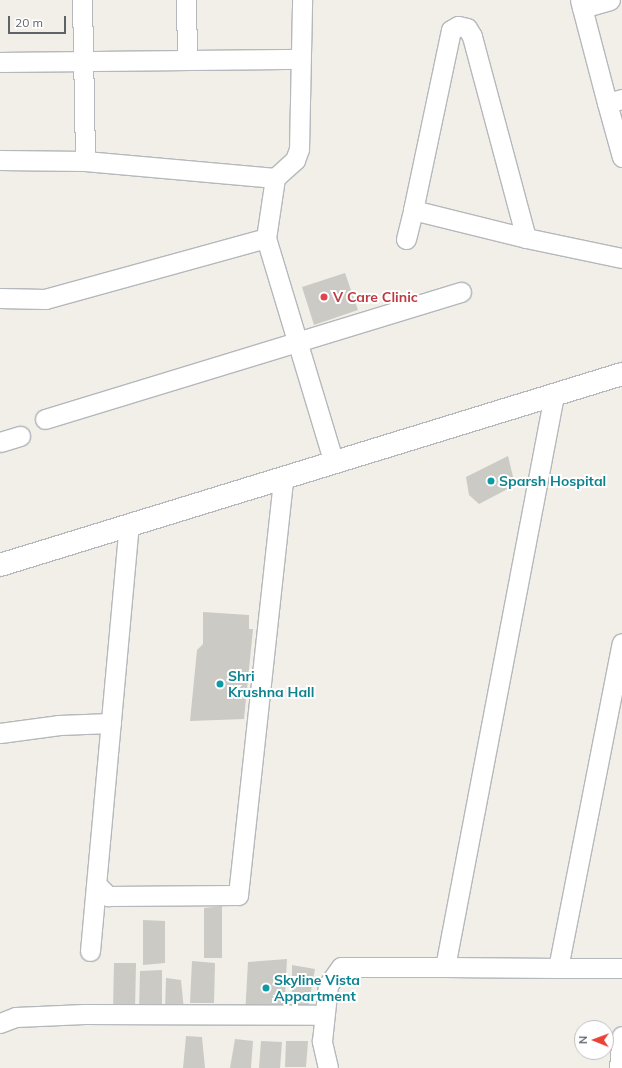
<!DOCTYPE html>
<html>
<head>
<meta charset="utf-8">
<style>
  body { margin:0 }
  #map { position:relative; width:622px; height:1068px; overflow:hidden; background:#f1efe8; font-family:Mulish,sans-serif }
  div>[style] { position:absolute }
  .building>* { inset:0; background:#cccac5 }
  .roads { filter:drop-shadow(1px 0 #b5b8bc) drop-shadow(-1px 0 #b5b8bc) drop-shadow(0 1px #b5b8bc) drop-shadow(0 -1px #b5b8bc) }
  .street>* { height:19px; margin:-9.5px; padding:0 9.5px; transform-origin:9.5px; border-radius:9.5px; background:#fff }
  .secondary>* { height:22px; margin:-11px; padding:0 11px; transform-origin:11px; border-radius:11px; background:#fff }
  .dots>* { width:11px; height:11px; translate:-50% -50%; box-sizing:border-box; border:2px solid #fff; border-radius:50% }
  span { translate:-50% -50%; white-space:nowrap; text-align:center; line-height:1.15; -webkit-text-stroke:4px #fff; paint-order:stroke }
  .health-label { font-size:14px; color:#be3a42; font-weight:700 }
  .left { translate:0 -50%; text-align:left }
  .culture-label { font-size:14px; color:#0d838f; font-weight:700 }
  .north { position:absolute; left:574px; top:1020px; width:40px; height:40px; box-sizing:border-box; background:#fff; border:1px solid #bfc1c3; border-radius:50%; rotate:271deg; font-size:11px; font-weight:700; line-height:16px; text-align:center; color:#5f6368 }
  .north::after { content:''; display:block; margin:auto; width:14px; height:18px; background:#ea4335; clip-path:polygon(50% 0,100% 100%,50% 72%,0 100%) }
  .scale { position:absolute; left:8px; top:16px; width:58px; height:18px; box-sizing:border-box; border:2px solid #5f6368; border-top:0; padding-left:5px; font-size:12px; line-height:14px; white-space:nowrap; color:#5f6368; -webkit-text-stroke:3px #fff; paint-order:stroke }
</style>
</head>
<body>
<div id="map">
  <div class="building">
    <div style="clip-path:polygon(345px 273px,358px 310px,314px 325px,302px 287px)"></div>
    <div style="clip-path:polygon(508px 456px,515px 485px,479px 504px,469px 495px,466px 477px)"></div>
    <div style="clip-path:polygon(203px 612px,249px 615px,249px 629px,253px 629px,244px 719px,190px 721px,197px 650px,203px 644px)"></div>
    <div style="clip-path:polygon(222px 906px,222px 958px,204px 958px,204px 908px)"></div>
    <div style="clip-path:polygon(143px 920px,165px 921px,165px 963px,143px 965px)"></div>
    <div style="clip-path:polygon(287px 959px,284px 1015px,245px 1015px,248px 962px)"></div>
    <div style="clip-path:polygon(192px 961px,215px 963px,214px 1003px,190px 1003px)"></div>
    <div style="clip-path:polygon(114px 963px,136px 963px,135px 1011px,113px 1011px)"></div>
    <div style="clip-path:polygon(292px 965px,315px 969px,308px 1008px,292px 1010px)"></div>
    <div style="clip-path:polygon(162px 970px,162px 1009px,139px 1010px,140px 971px)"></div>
    <div style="clip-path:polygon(166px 978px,181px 980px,184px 1010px,165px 1011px)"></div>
    <div style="clip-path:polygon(186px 1036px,202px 1037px,205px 1068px,183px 1068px)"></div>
    <div style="clip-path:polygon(235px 1039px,253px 1041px,251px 1068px,230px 1068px)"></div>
    <div style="clip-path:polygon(261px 1041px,282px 1042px,280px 1068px,259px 1068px)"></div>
    <div style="clip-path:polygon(286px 1041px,308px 1041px,306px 1067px,285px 1067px)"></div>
  </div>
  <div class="roads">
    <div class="street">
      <div style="left:82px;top:0;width:161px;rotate:88.9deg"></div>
      <div style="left:186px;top:0;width:59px;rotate:89deg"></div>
      <div style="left:580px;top:0;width:106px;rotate:75.3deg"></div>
      <div style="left:607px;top:103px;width:16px;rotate:-15deg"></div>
      <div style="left:582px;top:8px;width:29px;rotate:-16deg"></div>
      <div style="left:0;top:62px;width:299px;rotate:-0.6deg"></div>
      <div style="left:607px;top:103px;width:56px;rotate:74.5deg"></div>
      <div style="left:0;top:160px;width:85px;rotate:0.7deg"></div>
      <div style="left:85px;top:161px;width:191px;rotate:5.1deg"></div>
      <div style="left:275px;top:178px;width:61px;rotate:98.5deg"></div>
      <div style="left:266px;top:238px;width:235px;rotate:73.2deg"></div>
      <div style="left:275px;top:178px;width:27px;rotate:-42deg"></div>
      <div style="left:295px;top:160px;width:12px;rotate:-70deg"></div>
      <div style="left:299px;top:149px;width:149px;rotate:-88.8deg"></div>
      <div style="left:526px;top:238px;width:209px;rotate:-105deg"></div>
      <div style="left:472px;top:36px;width:9px;rotate:-122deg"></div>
      <div style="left:467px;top:28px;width:9px;rotate:-167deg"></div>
      <div style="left:458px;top:26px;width:8px;rotate:150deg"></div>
      <div style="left:451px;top:30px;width:184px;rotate:101.9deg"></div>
      <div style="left:413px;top:210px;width:116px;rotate:13.9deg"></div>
      <div style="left:526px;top:238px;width:98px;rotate:11.8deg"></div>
      <div style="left:406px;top:239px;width:30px;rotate:-76deg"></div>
      <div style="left:0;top:298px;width:45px;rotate:1.3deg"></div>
      <div style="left:45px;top:299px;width:229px;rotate:-15.4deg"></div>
      <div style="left:554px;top:395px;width:582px;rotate:100.79deg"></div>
      <div style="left:445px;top:967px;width:113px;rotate:0.5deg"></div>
      <div style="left:558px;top:968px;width:331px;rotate:-78.9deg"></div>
      <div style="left:45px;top:419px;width:435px;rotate:-17deg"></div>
      <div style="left:0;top:442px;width:21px;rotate:-17deg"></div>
      <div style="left:0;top:733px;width:60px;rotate:-7.7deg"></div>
      <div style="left:59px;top:725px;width:52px;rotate:-2.2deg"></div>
      <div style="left:97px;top:885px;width:16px;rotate:45deg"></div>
      <div style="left:108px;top:896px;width:130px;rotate:-0.4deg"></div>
      <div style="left:238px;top:895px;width:418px;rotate:-83.8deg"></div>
      <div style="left:90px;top:951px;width:427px;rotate:-84.8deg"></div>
      <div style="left:558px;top:968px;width:64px"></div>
      <div style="left:0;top:1023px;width:17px;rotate:-21deg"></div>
      <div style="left:16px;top:1017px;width:68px;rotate:-2.5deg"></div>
      <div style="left:84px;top:1014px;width:240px;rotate:0.2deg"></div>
      <div style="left:328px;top:1068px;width:28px;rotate:-103deg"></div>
      <div style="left:322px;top:1041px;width:56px;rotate:-83.9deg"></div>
      <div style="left:328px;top:985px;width:22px;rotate:-54deg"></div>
      <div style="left:341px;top:967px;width:104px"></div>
      <div style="left:619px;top:1068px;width:32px;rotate:-85deg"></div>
    </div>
    <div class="secondary">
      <div style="left:0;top:565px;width:651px;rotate:-17.07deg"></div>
    </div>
  </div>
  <div class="dots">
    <div style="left:324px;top:297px;background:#e0444e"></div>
    <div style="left:491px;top:481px;background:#0f9aa8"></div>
    <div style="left:220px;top:684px;background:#0f9aa8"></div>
    <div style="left:266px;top:988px;background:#0f9aa8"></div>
  </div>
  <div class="health-label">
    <span class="left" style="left:333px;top:297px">V Care Clinic</span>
  </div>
  <div class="culture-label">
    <span class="left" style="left:499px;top:481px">Sparsh Hospital</span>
    <span class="left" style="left:228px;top:684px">Shri<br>Krushna Hall</span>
    <span class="left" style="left:274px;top:988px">Skyline Vista<br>Appartment</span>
  </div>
  <div class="north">N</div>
  <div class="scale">20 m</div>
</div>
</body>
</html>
